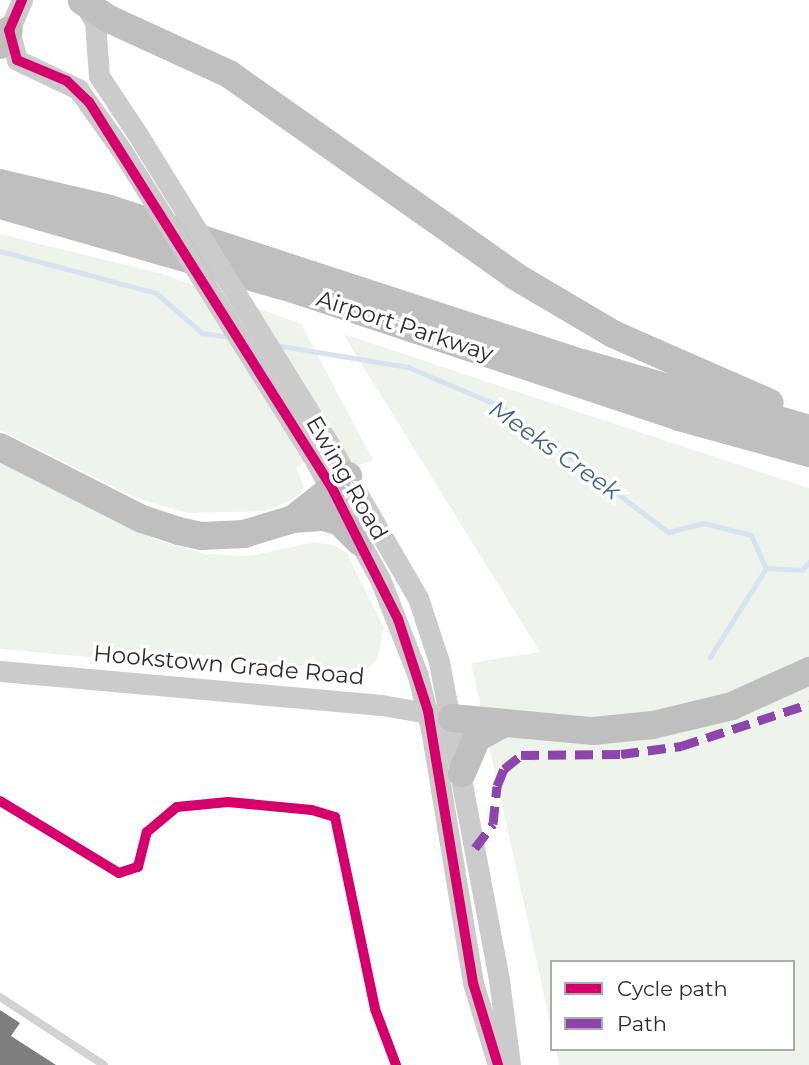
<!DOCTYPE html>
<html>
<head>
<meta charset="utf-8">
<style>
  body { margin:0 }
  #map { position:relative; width:809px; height:1065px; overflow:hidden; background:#fff; font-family:Montserrat,sans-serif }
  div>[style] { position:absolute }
  .green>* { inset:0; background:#eef3ec }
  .stream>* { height:5px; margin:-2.5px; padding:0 2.5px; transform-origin:2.5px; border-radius:2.5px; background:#d8e3f0 }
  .building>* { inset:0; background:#7e7e7e }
  .lane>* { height:8px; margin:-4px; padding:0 4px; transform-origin:4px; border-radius:4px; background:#d2d2d2 }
  .secondary>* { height:21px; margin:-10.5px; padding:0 10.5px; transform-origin:10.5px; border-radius:10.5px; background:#cbcbcb }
  .highway>* { height:28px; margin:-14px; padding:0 14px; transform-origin:14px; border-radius:14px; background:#bfbfbf }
  .secondary-bridge>* { height:21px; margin:-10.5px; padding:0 10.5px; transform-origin:10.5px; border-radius:10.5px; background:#cbcbcb }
  .quiet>* { height:9px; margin-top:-4.5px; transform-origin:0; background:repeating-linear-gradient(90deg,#8e44ad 0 18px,transparent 0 27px) }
  .cycleway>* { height:10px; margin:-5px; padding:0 5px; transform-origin:5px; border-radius:5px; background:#d6006c }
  span { translate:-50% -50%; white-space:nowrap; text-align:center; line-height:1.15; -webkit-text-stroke:7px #fff; paint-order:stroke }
  .street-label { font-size:23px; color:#2d2d2d }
  .water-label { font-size:24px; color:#40628b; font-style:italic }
  .legend { position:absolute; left:550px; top:960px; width:245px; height:91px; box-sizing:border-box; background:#fff; border:2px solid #ababab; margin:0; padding:9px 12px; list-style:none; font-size:21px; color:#2d2d2d }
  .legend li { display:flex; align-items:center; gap:14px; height:35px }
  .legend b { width:35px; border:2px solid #ababab }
</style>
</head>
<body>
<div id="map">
  <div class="green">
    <div style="clip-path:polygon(0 234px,163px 274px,301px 324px,373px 460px,356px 466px,335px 441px,296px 468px,304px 487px,298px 497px,265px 511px,187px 513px,136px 498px,0 430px)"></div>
    <div style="clip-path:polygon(343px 334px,809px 488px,809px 1065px,559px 1065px,556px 1049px,793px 1049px,793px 962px,552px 962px,552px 1032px,471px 663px,540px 652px)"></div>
    <div style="clip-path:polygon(0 463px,154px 539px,205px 554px,251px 556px,313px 542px,334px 545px,347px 553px,384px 628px,377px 659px,365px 672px,344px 680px,0 649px)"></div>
  </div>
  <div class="stream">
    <div style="left:0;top:251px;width:162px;rotate:15.1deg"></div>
    <div style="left:156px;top:293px;width:61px;rotate:41deg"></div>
    <div style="left:202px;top:333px;width:29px;rotate:8deg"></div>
    <div style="left:275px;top:345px;width:135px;rotate:9.4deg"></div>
    <div style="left:408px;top:367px;width:104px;rotate:23.1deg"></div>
    <div style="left:504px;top:408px;width:206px;rotate:37.1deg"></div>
    <div style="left:668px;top:532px;width:36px;rotate:-14deg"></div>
    <div style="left:703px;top:523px;width:49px;rotate:14deg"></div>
    <div style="left:751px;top:535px;width:36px;rotate:66deg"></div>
    <div style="left:766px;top:568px;width:36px;rotate:3deg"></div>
    <div style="left:802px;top:570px;width:11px;rotate:-49deg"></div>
    <div style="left:710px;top:657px;width:105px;rotate:-57.8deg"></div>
  </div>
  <div class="building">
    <div style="clip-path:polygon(0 1010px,20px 1023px,11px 1036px,56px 1065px,0 1065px)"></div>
  </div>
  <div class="lane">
    <div style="left:0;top:997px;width:124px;rotate:33.2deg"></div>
  </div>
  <div class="secondary">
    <div style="left:22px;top:0;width:33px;rotate:113deg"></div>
    <div style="left:9px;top:30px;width:31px;rotate:75deg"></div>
    <div style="left:17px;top:60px;width:68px;rotate:25.4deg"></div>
    <div style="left:78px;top:89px;width:72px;rotate:54.6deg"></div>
    <div style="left:84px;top:3px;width:22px;rotate:60deg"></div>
    <div style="left:95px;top:22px;width:54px;rotate:85.8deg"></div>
    <div style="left:99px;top:76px;width:71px;rotate:56.5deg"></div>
    <div style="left:331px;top:448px;width:173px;rotate:59.9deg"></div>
    <div style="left:418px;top:598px;width:67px;rotate:71.8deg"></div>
    <div style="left:439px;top:662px;width:324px;rotate:79.3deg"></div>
    <div style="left:499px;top:980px;width:86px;rotate:82.6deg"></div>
    <div style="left:312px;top:455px;width:141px;rotate:61.3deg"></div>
    <div style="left:380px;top:579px;width:104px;rotate:68.6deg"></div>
    <div style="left:418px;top:676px;width:55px;rotate:76.2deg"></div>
    <div style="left:431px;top:729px;width:257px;rotate:80.6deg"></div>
    <div style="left:473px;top:983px;width:86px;rotate:73deg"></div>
    <div style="left:0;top:671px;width:383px;rotate:5.1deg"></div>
    <div style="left:381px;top:705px;width:60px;rotate:9.6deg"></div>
  </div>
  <div class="highway">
    <div style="left:82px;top:1px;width:32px;rotate:34deg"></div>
    <div style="left:109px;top:19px;width:132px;rotate:24.6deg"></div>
    <div style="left:229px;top:74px;width:350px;rotate:35.2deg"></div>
    <div style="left:515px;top:276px;width:114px;rotate:30.6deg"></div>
    <div style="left:613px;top:334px;width:171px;rotate:23.7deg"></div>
    <div style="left:0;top:45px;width:17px;rotate:-59deg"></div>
    <div style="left:0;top:183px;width:113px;rotate:13.3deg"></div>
    <div style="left:110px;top:209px;width:496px;rotate:18.1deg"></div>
    <div style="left:582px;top:363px;width:236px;rotate:16.2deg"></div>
    <div style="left:0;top:205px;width:308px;rotate:16deg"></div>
    <div style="left:296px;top:290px;width:404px;rotate:18.3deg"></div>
    <div style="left:679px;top:417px;width:135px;rotate:15.5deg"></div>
    <div style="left:0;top:447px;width:159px;rotate:26.9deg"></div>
    <div style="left:142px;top:519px;width:38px;rotate:18deg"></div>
    <div style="left:178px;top:531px;width:25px;rotate:12deg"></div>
    <div style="left:202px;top:536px;width:42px;rotate:-2.7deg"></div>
    <div style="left:244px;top:534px;width:51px;rotate:-17deg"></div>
    <div style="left:293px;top:519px;width:31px;rotate:-4deg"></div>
    <div style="left:324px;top:517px;width:17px;rotate:17deg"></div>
    <div style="left:340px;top:522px;width:28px;rotate:45deg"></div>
    <div style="left:293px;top:519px;width:70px;rotate:-38deg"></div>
    <div style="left:452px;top:718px;width:142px;rotate:5.3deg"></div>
    <div style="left:593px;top:731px;width:60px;rotate:-5.7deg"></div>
    <div style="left:653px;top:725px;width:81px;rotate:-13.5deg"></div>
    <div style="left:732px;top:706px;width:85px;rotate:-24.4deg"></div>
    <div style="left:462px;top:773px;width:38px;rotate:-67deg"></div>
    <div style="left:477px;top:738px;width:29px;rotate:-29deg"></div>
  </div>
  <div class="secondary-bridge">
    <div style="left:138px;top:135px;width:368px;rotate:58.3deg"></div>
    <div style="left:120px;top:148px;width:362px;rotate:58deg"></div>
  </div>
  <div class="quiet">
    <div style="left:475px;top:848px;width:30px;rotate:-53deg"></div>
    <div style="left:493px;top:824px;width:38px;rotate:-84deg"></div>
    <div style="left:497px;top:786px;width:18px;rotate:-68deg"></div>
    <div style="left:504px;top:769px;width:22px;rotate:-39deg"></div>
    <div style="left:521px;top:755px;width:100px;rotate:-0.6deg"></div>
    <div style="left:621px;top:754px;width:61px;rotate:-7.6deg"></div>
    <div style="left:681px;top:746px;width:135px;rotate:-18.2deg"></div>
  </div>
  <div class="cycleway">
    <div style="left:22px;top:0;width:33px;rotate:113deg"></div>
    <div style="left:9px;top:30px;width:31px;rotate:75deg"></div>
    <div style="left:17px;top:60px;width:54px;rotate:22.8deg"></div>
    <div style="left:67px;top:81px;width:30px;rotate:44deg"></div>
    <div style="left:89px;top:102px;width:456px;rotate:57.8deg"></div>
    <div style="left:332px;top:488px;width:147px;rotate:63.3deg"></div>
    <div style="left:398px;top:619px;width:97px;rotate:71.9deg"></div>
    <div style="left:428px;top:711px;width:276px;rotate:80.6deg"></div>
    <div style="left:473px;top:983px;width:86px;rotate:73deg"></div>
    <div style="left:0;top:801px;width:139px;rotate:31.2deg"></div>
    <div style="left:119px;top:873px;width:20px;rotate:-18deg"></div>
    <div style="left:138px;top:867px;width:36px;rotate:-76deg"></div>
    <div style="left:147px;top:832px;width:39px;rotate:-40deg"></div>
    <div style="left:177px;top:807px;width:51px;rotate:-5.6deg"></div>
    <div style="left:228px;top:802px;width:84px;rotate:5.4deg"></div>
    <div style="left:312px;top:810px;width:24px;rotate:17deg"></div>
    <div style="left:335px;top:817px;width:196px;rotate:78.2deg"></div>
    <div style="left:375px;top:1009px;width:60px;rotate:69.4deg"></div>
  </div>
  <div class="street-label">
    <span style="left:405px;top:326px;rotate:18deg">Airport Parkway</span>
    <span style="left:347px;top:478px;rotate:60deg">Ewing Road</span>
    <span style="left:229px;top:665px;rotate:5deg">Hookstown Grade Road</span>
  </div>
  <div class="water-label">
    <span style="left:555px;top:450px;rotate:35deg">Meeks Creek</span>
  </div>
  <ul class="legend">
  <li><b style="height:9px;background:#d6006c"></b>Cycle path</li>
  <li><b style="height:9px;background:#8e44ad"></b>Path</li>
  </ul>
</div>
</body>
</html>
